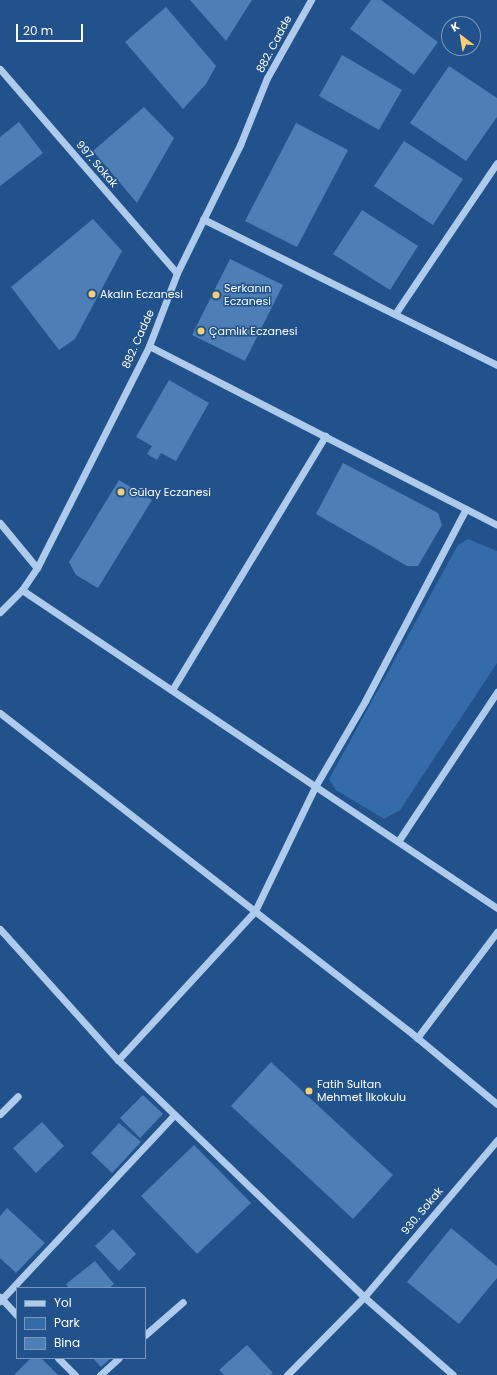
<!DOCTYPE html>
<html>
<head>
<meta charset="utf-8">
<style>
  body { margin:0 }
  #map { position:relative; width:497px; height:1375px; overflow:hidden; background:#21528c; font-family:Poppins,sans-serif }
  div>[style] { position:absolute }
  .green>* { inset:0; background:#346caa }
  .building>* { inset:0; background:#4d7eb6 }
  .minor>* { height:7px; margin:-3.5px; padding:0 3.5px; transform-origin:3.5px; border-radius:3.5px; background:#aecbec }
  .dots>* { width:11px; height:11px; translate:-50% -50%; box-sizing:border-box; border:2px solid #21528c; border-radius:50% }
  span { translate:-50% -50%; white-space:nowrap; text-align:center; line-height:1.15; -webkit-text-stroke:3px #21528c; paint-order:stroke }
  .street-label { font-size:11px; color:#fff }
  .poi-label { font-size:11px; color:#fff }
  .left { translate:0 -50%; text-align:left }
  .legend { position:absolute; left:16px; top:1287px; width:130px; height:72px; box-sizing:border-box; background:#21528c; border:1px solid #7a97ba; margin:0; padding:5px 7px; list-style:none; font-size:12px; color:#fff }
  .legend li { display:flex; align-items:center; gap:8px; height:20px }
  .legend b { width:20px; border:1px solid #7a97ba }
  .north { position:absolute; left:441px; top:16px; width:40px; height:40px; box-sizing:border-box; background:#21528c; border:1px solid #7a97ba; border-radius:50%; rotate:329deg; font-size:11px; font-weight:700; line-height:16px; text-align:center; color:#fff }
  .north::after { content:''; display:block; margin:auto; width:14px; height:18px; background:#f9ce6f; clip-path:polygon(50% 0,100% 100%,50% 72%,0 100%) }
  .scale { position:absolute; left:16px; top:24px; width:67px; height:18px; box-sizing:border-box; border:2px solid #fff; border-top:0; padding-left:5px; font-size:12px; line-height:14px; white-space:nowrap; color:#fff; -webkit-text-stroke:3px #21528c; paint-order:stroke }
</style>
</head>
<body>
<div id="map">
  <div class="green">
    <div style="clip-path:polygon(468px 539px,497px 551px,497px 663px,400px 810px,384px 819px,336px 790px,329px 779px,458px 545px)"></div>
  </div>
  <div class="building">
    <div style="clip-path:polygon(190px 0,252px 0,226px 41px)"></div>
    <div style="clip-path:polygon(371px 0,381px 0,438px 42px,414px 75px,350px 29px)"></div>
    <div style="clip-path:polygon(166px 7px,216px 66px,206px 84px,183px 109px,125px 42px)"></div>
    <div style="clip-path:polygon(342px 55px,402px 90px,379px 130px,319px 96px)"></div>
    <div style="clip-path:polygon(449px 66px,497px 98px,497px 117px,466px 161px,410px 123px)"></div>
    <div style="clip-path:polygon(144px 107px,174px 138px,137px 203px,93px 151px)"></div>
    <div style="clip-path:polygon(19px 122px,43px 153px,0 186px,0 137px)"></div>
    <div style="clip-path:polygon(296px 123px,348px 150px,297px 247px,245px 221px)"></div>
    <div style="clip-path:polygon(404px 141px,463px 179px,433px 225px,374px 186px)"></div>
    <div style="clip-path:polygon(362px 210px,418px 246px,390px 290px,333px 254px)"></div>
    <div style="clip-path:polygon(93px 219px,122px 251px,75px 339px,59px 350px,11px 287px)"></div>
    <div style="clip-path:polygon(230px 259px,283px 285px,245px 361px,192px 335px)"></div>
    <div style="clip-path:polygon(169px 380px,209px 403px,176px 461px,161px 453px,157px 460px,147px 454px,152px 446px,136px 437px)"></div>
    <div style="clip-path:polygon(343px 463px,438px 513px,442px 525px,418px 566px,407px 566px,316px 514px)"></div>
    <div style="clip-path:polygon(119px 480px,152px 500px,98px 588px,76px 575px,69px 562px)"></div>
    <div style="clip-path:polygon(271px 1062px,393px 1175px,353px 1219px,231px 1106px)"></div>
    <div style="clip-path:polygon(143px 1095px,163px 1114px,140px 1138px,120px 1118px)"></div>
    <div style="clip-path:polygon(42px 1122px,64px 1146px,36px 1173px,13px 1148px)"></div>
    <div style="clip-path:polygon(119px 1123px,141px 1142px,112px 1173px,91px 1153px)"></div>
    <div style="clip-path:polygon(194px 1145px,251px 1203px,197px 1254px,141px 1196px)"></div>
    <div style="clip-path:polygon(7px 1208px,45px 1243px,16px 1273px,0 1258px,0 1216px)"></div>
    <div style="clip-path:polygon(451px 1228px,497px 1266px,497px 1278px,459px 1324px,407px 1282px)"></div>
    <div style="clip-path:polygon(113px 1229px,136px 1254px,119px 1271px,95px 1246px)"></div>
    <div style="clip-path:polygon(95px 1261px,114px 1284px,109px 1288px,69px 1288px,66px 1284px)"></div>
    <div style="clip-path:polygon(247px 1345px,273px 1373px,270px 1375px,224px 1375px,219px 1370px)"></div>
    <div style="clip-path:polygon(31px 1358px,41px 1358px,58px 1375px,14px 1375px)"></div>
    <div style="clip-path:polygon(93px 1358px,111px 1358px,101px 1367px)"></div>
  </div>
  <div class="minor">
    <div style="left:0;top:69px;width:270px;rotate:49.1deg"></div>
    <div style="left:203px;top:219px;width:328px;rotate:26.4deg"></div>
    <div style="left:395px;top:314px;width:182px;rotate:-56deg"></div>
    <div style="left:149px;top:346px;width:391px;rotate:27.2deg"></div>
    <div style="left:0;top:523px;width:58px;rotate:50.6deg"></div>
    <div style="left:22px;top:590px;width:572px;rotate:33.8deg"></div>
    <div style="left:0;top:612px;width:31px;rotate:-45deg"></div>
    <div style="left:22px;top:590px;width:27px;rotate:-56deg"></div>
    <div style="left:37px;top:568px;width:249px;rotate:-63.2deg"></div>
    <div style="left:149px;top:346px;width:78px;rotate:-69deg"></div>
    <div style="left:177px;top:273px;width:143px;rotate:-63.8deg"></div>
    <div style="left:240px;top:145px;width:72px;rotate:-68.1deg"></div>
    <div style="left:267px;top:78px;width:90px;rotate:-60.6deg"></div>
    <div style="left:172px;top:690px;width:297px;rotate:-58.9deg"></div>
    <div style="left:0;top:713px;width:518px;rotate:37.87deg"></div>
    <div style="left:409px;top:1031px;width:114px;rotate:39.7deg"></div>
    <div style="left:399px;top:840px;width:178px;rotate:-56.5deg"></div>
    <div style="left:0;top:929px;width:176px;rotate:48deg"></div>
    <div style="left:118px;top:1060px;width:342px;rotate:43.9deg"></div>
    <div style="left:364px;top:1297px;width:118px;rotate:41.2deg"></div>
    <div style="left:417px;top:1038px;width:133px;rotate:-53deg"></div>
    <div style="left:118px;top:1060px;width:202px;rotate:-47.4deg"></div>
    <div style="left:255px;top:911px;width:140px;rotate:-64.2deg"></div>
    <div style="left:316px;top:785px;width:97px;rotate:-59.7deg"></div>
    <div style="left:365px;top:701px;width:217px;rotate:-62.3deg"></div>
    <div style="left:0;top:1114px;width:25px;rotate:-45deg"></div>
    <div style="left:0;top:1297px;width:25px;rotate:47deg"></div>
    <div style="left:0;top:1301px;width:255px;rotate:-46.9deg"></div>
    <div style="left:145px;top:1335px;width:50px;rotate:-41deg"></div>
    <div style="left:58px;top:1358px;width:24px;rotate:45deg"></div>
    <div style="left:100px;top:1375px;width:25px;rotate:-42deg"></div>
    <div style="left:287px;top:1375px;width:110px;rotate:-45.4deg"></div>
    <div style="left:364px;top:1297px;width:206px;rotate:-49.7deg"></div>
  </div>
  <div class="dots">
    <div style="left:92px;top:294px;background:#f9ce6f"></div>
    <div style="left:216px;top:295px;background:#f9ce6f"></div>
    <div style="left:201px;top:331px;background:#f9ce6f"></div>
    <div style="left:121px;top:492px;background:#f9ce6f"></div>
    <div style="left:309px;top:1091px;background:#f9ce6f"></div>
  </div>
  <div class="street-label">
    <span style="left:274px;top:44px;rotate:-62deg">882. Cadde</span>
    <span style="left:97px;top:164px;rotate:49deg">997. Sokak</span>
    <span style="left:138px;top:339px;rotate:-66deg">882. Cadde</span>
    <span style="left:422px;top:1211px;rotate:-50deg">930. Sokak</span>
  </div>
  <div class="poi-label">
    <span class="left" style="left:224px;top:295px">Serkanın<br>Eczanesi</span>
    <span class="left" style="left:100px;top:294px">Akalın Eczanesi</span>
    <span class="left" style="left:209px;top:331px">Çamlık Eczanesi</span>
    <span class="left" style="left:129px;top:492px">Gülay Eczanesi</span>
    <span class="left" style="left:317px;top:1091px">Fatih Sultan<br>Mehmet İlkokulu</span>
  </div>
  <ul class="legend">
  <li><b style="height:5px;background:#aecbec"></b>Yol</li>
  <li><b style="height:11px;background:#346caa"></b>Park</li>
  <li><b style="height:11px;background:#4d7eb6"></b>Bina</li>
  </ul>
  <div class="north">K</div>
  <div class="scale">20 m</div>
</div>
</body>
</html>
